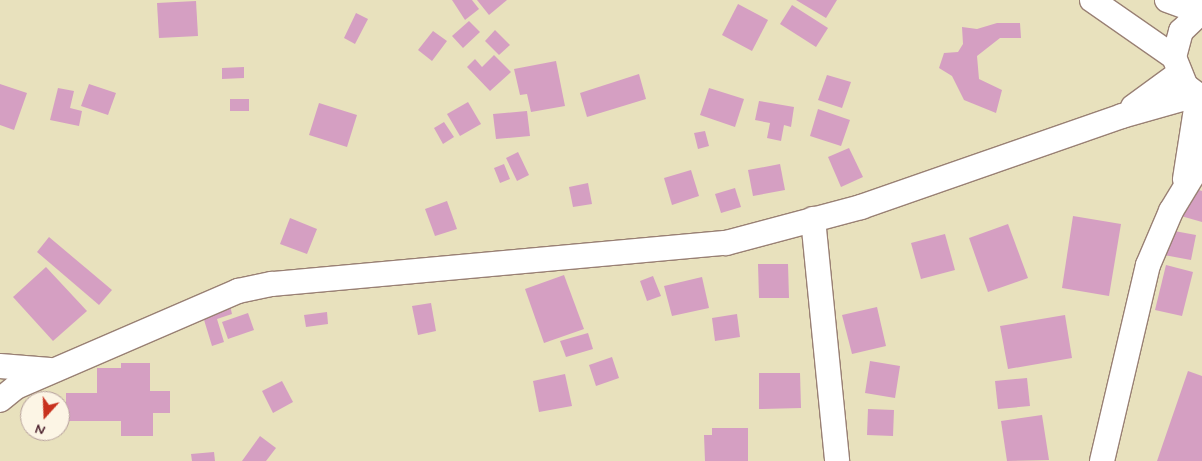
<!DOCTYPE html>
<html>
<head>
<meta charset="utf-8">
<style>
  body { margin:0 }
  #map { position:relative; width:1202px; height:461px; overflow:hidden; background:#e8e1bd; font-family:Mynerve,sans-serif }
  div>[style] { position:absolute }
  .building>* { inset:0; background:#d59fc2 }
  .roads { filter:drop-shadow(1px 0 #998074) drop-shadow(-1px 0 #998074) drop-shadow(0 1px #998074) drop-shadow(0 -1px #998074) }
  .minor>* { height:24px; margin:-12px; padding:0 12px; transform-origin:12px; border-radius:12px; background:#fff }
  span { translate:-50% -50%; white-space:nowrap; text-align:center; line-height:1.15; -webkit-text-stroke:4px #fcf5e5; paint-order:stroke }
  .north { position:absolute; left:20px; top:391px; width:50px; height:50px; box-sizing:border-box; background:#fcf5e5; border:1px solid #b59f9b; border-radius:50%; rotate:200deg; font-size:14px; font-weight:700; line-height:20px; text-align:center; color:#4a1f2b }
  .north::after { content:''; display:block; margin:auto; width:18px; height:22px; background:#c8321e; clip-path:polygon(50% 0,100% 100%,50% 72%,0 100%) }
</style>
</head>
<body>
<div id="map">
  <div class="building">
    <div style="clip-path:polygon(452px 0,472px 0,479px 9px,465px 20px)"></div>
    <div style="clip-path:polygon(477px 0,507px 0,489px 15px)"></div>
    <div style="clip-path:polygon(796px 0,837px 0,826px 18px)"></div>
    <div style="clip-path:polygon(196px 1px,198px 36px,159px 38px,157px 3px)"></div>
    <div style="clip-path:polygon(738px 4px,768px 20px,752px 51px,722px 35px)"></div>
    <div style="clip-path:polygon(792px 5px,828px 28px,816px 47px,780px 24px)"></div>
    <div style="clip-path:polygon(356px 13px,368px 19px,355px 44px,344px 38px)"></div>
    <div style="clip-path:polygon(469px 21px,480px 32px,463px 48px,452px 36px)"></div>
    <div style="clip-path:polygon(997px 23px,1020px 23px,1021px 38px,1000px 38px,977px 56px,979px 79px,1002px 90px,996px 113px,964px 100px,952px 76px,939px 68px,944px 53px,958px 52px,963px 44px,962px 27px,977px 29px)"></div>
    <div style="clip-path:polygon(495px 30px,510px 45px,499px 55px,485px 41px)"></div>
    <div style="clip-path:polygon(433px 31px,447px 41px,432px 61px,418px 50px)"></div>
    <div style="clip-path:polygon(494px 55px,511px 72px,490px 91px,467px 67px,475px 59px,482px 67px)"></div>
    <div style="clip-path:polygon(556px 61px,565px 106px,531px 112px,527px 94px,520px 95px,514px 69px)"></div>
    <div style="clip-path:polygon(244px 67px,244px 78px,222px 79px,222px 68px)"></div>
    <div style="clip-path:polygon(639px 74px,646px 99px,587px 117px,580px 93px)"></div>
    <div style="clip-path:polygon(827px 75px,851px 82px,842px 108px,818px 100px)"></div>
    <div style="clip-path:polygon(0 84px,27px 93px,14px 130px,0 125px)"></div>
    <div style="clip-path:polygon(89px 84px,116px 93px,108px 115px,81px 106px)"></div>
    <div style="clip-path:polygon(58px 88px,74px 91px,70px 108px,82px 111px,79px 126px,50px 120px)"></div>
    <div style="clip-path:polygon(709px 88px,744px 99px,735px 127px,700px 115px)"></div>
    <div style="clip-path:polygon(230px 99px,249px 99px,249px 111px,230px 111px)"></div>
    <div style="clip-path:polygon(759px 101px,794px 107px,791px 127px,784px 125px,781px 141px,767px 138px,770px 123px,755px 120px)"></div>
    <div style="clip-path:polygon(468px 102px,481px 124px,460px 136px,447px 114px)"></div>
    <div style="clip-path:polygon(319px 103px,357px 115px,347px 147px,309px 135px)"></div>
    <div style="clip-path:polygon(818px 109px,850px 120px,841px 146px,810px 136px)"></div>
    <div style="clip-path:polygon(527px 111px,530px 136px,496px 139px,493px 114px)"></div>
    <div style="clip-path:polygon(444px 122px,454px 137px,443px 144px,434px 128px)"></div>
    <div style="clip-path:polygon(705px 131px,709px 146px,698px 149px,694px 133px)"></div>
    <div style="clip-path:polygon(849px 148px,863px 177px,841px 187px,828px 157px)"></div>
    <div style="clip-path:polygon(518px 152px,529px 175px,517px 181px,506px 158px)"></div>
    <div style="clip-path:polygon(504px 164px,510px 179px,500px 183px,494px 168px)"></div>
    <div style="clip-path:polygon(780px 164px,785px 190px,753px 196px,748px 170px)"></div>
    <div style="clip-path:polygon(691px 170px,699px 196px,672px 205px,664px 178px)"></div>
    <div style="clip-path:polygon(588px 183px,592px 204px,573px 207px,569px 187px)"></div>
    <div style="clip-path:polygon(1190px 187px,1202px 191px,1202px 222px,1181px 216px)"></div>
    <div style="clip-path:polygon(735px 188px,741px 207px,721px 213px,715px 194px)"></div>
    <div style="clip-path:polygon(447px 201px,457px 229px,435px 236px,425px 209px)"></div>
    <div style="clip-path:polygon(1073px 216px,1121px 224px,1109px 296px,1062px 288px)"></div>
    <div style="clip-path:polygon(290px 218px,317px 229px,307px 254px,280px 244px)"></div>
    <div style="clip-path:polygon(1008px 224px,1028px 278px,988px 292px,969px 238px)"></div>
    <div style="clip-path:polygon(1169px 230px,1196px 235px,1191px 260px,1164px 255px)"></div>
    <div style="clip-path:polygon(945px 234px,955px 270px,921px 279px,911px 243px)"></div>
    <div style="clip-path:polygon(49px 237px,112px 290px,99px 305px,37px 252px)"></div>
    <div style="clip-path:polygon(758px 264px,788px 264px,789px 298px,759px 298px)"></div>
    <div style="clip-path:polygon(1166px 265px,1193px 272px,1182px 316px,1155px 310px)"></div>
    <div style="clip-path:polygon(46px 267px,87px 311px,53px 341px,13px 297px)"></div>
    <div style="clip-path:polygon(564px 275px,584px 329px,544px 343px,525px 289px)"></div>
    <div style="clip-path:polygon(653px 276px,661px 296px,647px 301px,640px 281px)"></div>
    <div style="clip-path:polygon(702px 277px,709px 308px,672px 316px,664px 286px)"></div>
    <div style="clip-path:polygon(229px 301px,232px 314px,217px 319px,224px 342px,212px 346px,201px 310px)"></div>
    <div style="clip-path:polygon(431px 303px,436px 331px,418px 335px,412px 306px)"></div>
    <div style="clip-path:polygon(877px 307px,886px 346px,852px 354px,842px 315px)"></div>
    <div style="clip-path:polygon(327px 312px,328px 324px,306px 327px,304px 315px)"></div>
    <div style="clip-path:polygon(248px 313px,254px 330px,228px 339px,222px 322px)"></div>
    <div style="clip-path:polygon(737px 314px,740px 337px,715px 341px,712px 318px)"></div>
    <div style="clip-path:polygon(1065px 315px,1072px 358px,1008px 369px,1000px 326px)"></div>
    <div style="clip-path:polygon(588px 333px,593px 349px,566px 357px,560px 341px)"></div>
    <div style="clip-path:polygon(612px 357px,619px 378px,596px 386px,589px 365px)"></div>
    <div style="clip-path:polygon(870px 361px,900px 366px,895px 398px,865px 393px)"></div>
    <div style="clip-path:polygon(121px 363px,150px 363px,150px 391px,170px 391px,170px 413px,153px 413px,153px 436px,121px 436px,121px 421px,66px 421px,66px 393px,97px 393px,97px 368px,121px 368px)"></div>
    <div style="clip-path:polygon(1188px 371px,1202px 376px,1202px 461px,1157px 461px)"></div>
    <div style="clip-path:polygon(759px 373px,800px 373px,801px 408px,759px 409px)"></div>
    <div style="clip-path:polygon(565px 374px,572px 406px,539px 412px,533px 381px)"></div>
    <div style="clip-path:polygon(1027px 378px,1030px 406px,998px 409px,995px 381px)"></div>
    <div style="clip-path:polygon(282px 381px,293px 402px,273px 413px,262px 391px)"></div>
    <div style="clip-path:polygon(868px 409px,894px 410px,893px 436px,867px 435px)"></div>
    <div style="clip-path:polygon(1042px 415px,1049px 460px,1007px 461px,1001px 421px)"></div>
    <div style="clip-path:polygon(712px 428px,748px 428px,748px 461px,705px 461px,704px 435px,712px 435px)"></div>
    <div style="clip-path:polygon(260px 436px,276px 448px,266px 461px,242px 461px)"></div>
    <div style="clip-path:polygon(214px 452px,215px 461px,192px 461px,191px 454px)"></div>
  </div>
  <div class="roads">
    <div class="minor">
      <div style="left:1092px;top:0;width:100px;rotate:34.8deg"></div>
      <div style="left:1167px;top:0;width:35px;rotate:20deg"></div>
      <div style="left:1202px;top:11px;width:29px;rotate:136deg"></div>
      <div style="left:1181px;top:31px;width:27px;rotate:105deg"></div>
      <div style="left:1174px;top:57px;width:31px;rotate:68deg"></div>
      <div style="left:1186px;top:86px;width:20px;rotate:37deg"></div>
      <div style="left:1133px;top:107px;width:56px;rotate:-36.3deg"></div>
      <div style="left:1185px;top:179px;width:84px;rotate:-81.1deg"></div>
      <div style="left:813px;top:219px;width:243px;rotate:84.3deg"></div>
      <div style="left:0;top:366px;width:50px;rotate:4.6deg"></div>
      <div style="left:0;top:400px;width:21px;rotate:-39deg"></div>
      <div style="left:16px;top:387px;width:242px;rotate:-23.4deg"></div>
      <div style="left:238px;top:291px;width:35px;rotate:-12deg"></div>
      <div style="left:272px;top:284px;width:456px;rotate:-5.2deg"></div>
      <div style="left:726px;top:243px;width:140px;rotate:-14.9deg"></div>
      <div style="left:861px;top:207px;width:276px;rotate:-19.2deg"></div>
      <div style="left:1122px;top:116px;width:77px;rotate:-15.8deg"></div>
      <div style="left:1102px;top:461px;width:201px;rotate:-76.8deg"></div>
      <div style="left:1148px;top:265px;width:59px;rotate:-66.9deg"></div>
      <div style="left:1171px;top:211px;width:60px;rotate:-58.7deg"></div>
    </div>
  </div>
  <div class="north">N</div>
</div>
</body>
</html>
